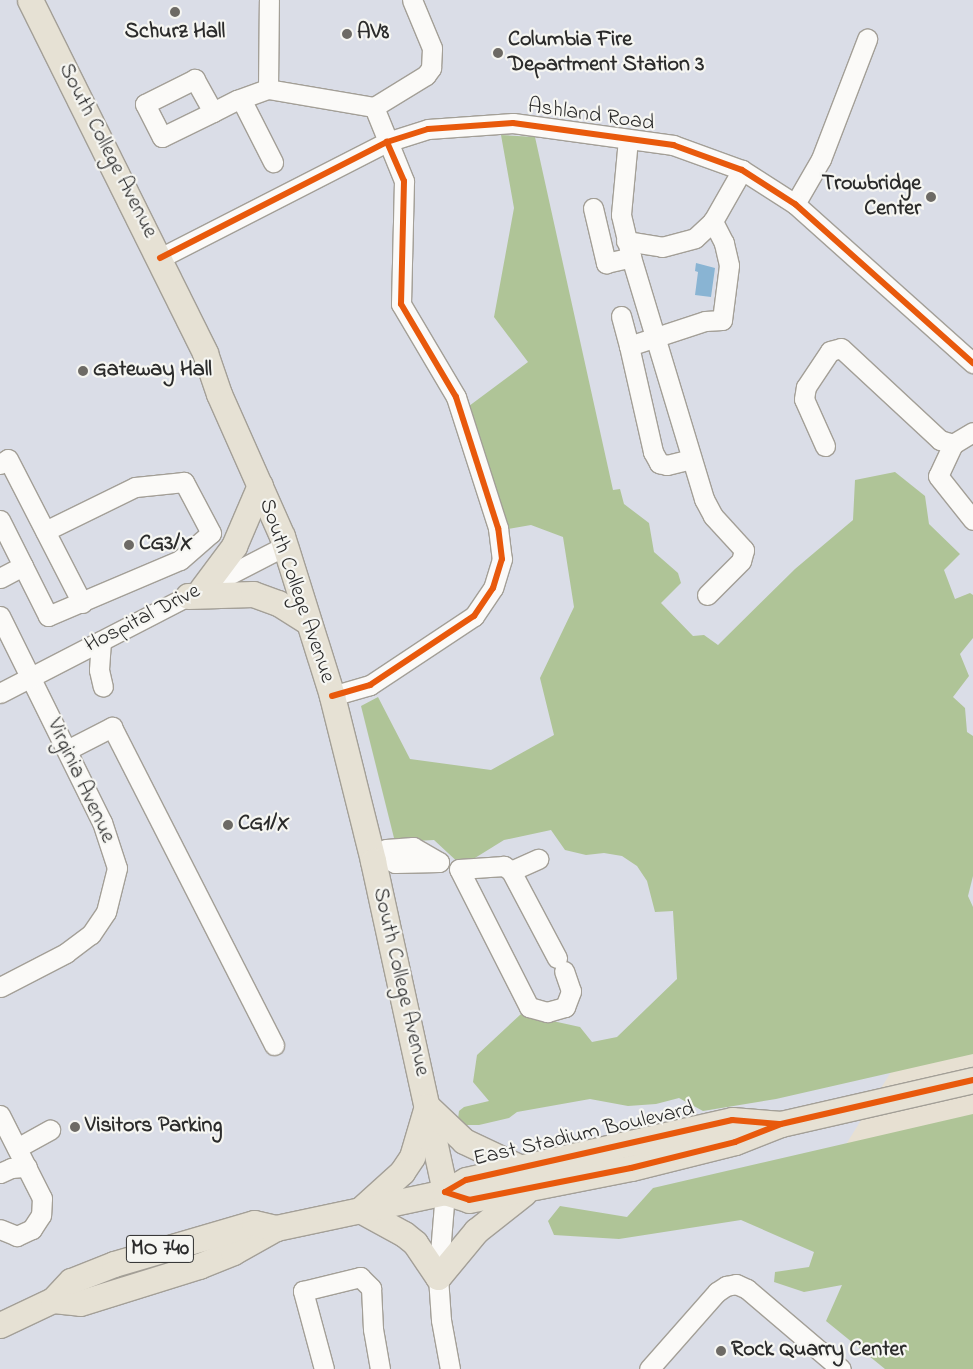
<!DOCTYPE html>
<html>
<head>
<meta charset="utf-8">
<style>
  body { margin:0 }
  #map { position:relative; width:973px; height:1369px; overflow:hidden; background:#e7e0d2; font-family:"Indie Flower",sans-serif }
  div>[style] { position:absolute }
  .built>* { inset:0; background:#dadde7 }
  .forest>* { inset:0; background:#afc497 }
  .water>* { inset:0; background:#89b4d3 }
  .roads { filter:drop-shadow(1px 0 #a39f97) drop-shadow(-1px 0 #a39f97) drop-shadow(0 1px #a39f97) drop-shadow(0 -1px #a39f97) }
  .minor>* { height:19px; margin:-9.5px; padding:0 9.5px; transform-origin:9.5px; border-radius:9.5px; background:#fbfaf8 }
  .major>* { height:25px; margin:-12.5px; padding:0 12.5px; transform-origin:12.5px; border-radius:12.5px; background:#e6e1d4 }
  .cycleway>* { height:6px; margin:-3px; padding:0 3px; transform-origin:3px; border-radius:3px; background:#e8590c }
  .dots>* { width:14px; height:14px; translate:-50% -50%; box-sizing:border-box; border:2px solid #f6f6f2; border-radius:50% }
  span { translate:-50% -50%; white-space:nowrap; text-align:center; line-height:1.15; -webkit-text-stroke:4.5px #f6f6f2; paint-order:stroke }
  .shield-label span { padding:1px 4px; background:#f6f6f2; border:1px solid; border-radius:4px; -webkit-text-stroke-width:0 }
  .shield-label { font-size:21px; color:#2b2b2b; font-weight:700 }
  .poi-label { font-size:22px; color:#2b2b2b; font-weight:700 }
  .left { translate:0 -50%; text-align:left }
  .right { translate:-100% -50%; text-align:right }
  .street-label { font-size:22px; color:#2b2b2b }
</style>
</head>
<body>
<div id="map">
  <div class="built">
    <div style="clip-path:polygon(0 0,973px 0,973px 1025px,904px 1051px,845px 1146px,952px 1369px,0 1369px)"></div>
  </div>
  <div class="forest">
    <div style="clip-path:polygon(501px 135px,535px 137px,613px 490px,620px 489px,624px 504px,649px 523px,654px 552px,678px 573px,681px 583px,661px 603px,693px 636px,704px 635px,718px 645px,795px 569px,853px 520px,855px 480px,895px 472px,925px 496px,929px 524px,960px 554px,944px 570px,955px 599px,970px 593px,973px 595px,973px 638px,960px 654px,969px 676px,953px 697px,965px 708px,967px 732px,973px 736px,973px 876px,968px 896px,973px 907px,973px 1054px,776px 1099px,703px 1111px,679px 1098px,656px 1104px,628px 1106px,590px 1099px,517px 1112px,509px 1118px,479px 1125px,466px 1125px,458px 1119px,459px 1111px,464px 1107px,489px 1101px,473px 1082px,477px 1055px,521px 1014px,580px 1027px,592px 1042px,617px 1037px,677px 979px,673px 911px,655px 912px,647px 881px,637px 866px,622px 856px,604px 853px,586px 855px,565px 850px,551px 830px,504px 840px,462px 866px,434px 840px,395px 842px,361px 706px,378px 697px,410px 759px,491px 770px,554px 735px,540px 678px,574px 607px,563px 537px,531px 525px,503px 530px,469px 406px,528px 362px,494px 317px,514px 208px)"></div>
    <div style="clip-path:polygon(973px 1114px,973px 1369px,885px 1369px,826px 1321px,842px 1285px,804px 1292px,774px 1282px,775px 1272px,809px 1267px,814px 1252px,741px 1220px,619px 1239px,554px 1235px,548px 1221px,560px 1206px,627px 1217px,653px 1188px)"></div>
  </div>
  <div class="water">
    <div style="clip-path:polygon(696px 263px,715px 268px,711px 297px,695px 295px,698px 272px,695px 271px)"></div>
  </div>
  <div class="roads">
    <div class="minor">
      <div style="left:268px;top:89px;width:89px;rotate:-89.4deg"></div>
      <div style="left:241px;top:99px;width:71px;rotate:63.1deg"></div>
      <div style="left:374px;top:107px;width:61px;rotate:-31.6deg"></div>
      <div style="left:426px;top:75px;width:9px;rotate:-54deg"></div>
      <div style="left:431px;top:68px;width:20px;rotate:-87deg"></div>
      <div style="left:432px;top:48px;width:52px;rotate:-112.6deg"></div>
      <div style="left:213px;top:112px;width:38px;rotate:-119deg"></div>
      <div style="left:195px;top:79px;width:56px;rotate:153.4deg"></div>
      <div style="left:145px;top:104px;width:37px;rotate:63deg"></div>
      <div style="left:162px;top:137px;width:57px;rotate:-26.1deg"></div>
      <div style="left:213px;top:112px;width:27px;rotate:-27deg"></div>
      <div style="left:237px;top:100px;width:33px;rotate:-20deg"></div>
      <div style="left:268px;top:89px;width:108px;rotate:9.6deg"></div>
      <div style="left:374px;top:107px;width:80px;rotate:67.9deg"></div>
      <div style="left:404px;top:181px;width:123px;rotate:91.4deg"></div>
      <div style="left:401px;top:304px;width:108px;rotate:59.4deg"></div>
      <div style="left:456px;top:397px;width:138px;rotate:72.2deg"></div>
      <div style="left:498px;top:528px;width:31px;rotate:83deg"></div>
      <div style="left:502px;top:559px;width:30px;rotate:107deg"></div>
      <div style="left:493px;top:588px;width:34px;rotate:124deg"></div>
      <div style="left:474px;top:616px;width:125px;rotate:146.4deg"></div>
      <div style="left:370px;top:685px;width:40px;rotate:164deg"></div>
      <div style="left:628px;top:139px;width:76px;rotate:95.3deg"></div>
      <div style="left:621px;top:215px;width:43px;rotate:76.6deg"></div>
      <div style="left:631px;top:257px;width:253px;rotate:73.2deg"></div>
      <div style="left:704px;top:499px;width:19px;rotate:62deg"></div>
      <div style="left:713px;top:516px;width:46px;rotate:47.6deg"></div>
      <div style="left:744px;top:550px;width:11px;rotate:105deg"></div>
      <div style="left:741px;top:561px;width:48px;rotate:135deg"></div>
      <div style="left:795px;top:204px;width:52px;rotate:-60deg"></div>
      <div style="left:821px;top:159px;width:129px;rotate:-69deg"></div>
      <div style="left:593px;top:208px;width:57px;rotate:76.7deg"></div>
      <div style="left:606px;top:263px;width:26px;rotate:-13deg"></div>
      <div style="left:626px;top:241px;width:36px;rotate:9deg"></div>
      <div style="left:662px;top:247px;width:34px;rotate:-15deg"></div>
      <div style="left:695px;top:238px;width:25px;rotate:-43deg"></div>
      <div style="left:713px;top:221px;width:59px;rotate:-60.4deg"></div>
      <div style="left:160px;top:258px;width:255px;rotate:-27.1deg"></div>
      <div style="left:387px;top:142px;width:43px;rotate:-17.6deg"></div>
      <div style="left:428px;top:129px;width:85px;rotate:-4deg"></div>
      <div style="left:513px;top:123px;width:162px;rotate:7.8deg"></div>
      <div style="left:673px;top:145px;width:73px;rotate:19.9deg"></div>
      <div style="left:742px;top:170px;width:63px;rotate:32.7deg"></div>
      <div style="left:795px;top:204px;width:239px;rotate:41.8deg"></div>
      <div style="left:621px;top:316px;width:31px;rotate:75deg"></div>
      <div style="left:629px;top:346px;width:80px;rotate:-18.2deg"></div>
      <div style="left:705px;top:321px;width:17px;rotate:-3deg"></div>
      <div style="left:722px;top:320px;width:55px;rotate:-82.7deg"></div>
      <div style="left:729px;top:265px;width:23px;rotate:-103deg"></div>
      <div style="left:724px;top:243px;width:25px;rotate:-117deg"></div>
      <div style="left:629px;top:346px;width:109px;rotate:77.2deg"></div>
      <div style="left:653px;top:452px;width:13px;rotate:61deg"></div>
      <div style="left:659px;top:463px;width:8px;rotate:14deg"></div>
      <div style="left:667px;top:465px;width:25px;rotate:-14deg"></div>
      <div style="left:953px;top:444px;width:35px;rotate:115deg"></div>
      <div style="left:938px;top:476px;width:56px;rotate:51.5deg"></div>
      <div style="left:825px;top:446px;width:51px;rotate:-114.1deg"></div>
      <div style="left:804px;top:399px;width:12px;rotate:-81deg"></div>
      <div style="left:806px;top:387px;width:43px;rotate:-56.3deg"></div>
      <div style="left:830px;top:351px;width:11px;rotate:-15deg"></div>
      <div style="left:841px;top:348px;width:135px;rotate:42.9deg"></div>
      <div style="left:940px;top:440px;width:14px;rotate:17deg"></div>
      <div style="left:953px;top:444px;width:23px;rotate:-31deg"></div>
      <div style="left:0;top:464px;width:9px;rotate:-32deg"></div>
      <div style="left:8px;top:459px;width:162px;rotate:62.8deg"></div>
      <div style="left:0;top:520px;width:51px;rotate:63.4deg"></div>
      <div style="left:0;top:578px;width:26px;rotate:-28deg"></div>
      <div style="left:23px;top:566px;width:56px;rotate:63.4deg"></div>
      <div style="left:48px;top:616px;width:143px;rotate:-23deg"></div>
      <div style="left:180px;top:560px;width:41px;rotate:-41.1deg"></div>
      <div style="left:211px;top:533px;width:58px;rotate:-117.9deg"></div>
      <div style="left:184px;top:482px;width:49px;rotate:174.2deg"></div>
      <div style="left:135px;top:487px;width:100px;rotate:153.9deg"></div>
      <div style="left:0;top:616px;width:230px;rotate:63.7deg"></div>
      <div style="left:102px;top:822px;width:48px;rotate:71.9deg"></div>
      <div style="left:117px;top:868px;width:45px;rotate:104deg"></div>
      <div style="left:106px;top:912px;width:27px;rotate:124deg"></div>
      <div style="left:91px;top:934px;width:31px;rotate:143deg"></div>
      <div style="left:66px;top:953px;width:74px;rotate:152.7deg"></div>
      <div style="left:101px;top:641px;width:29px;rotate:94deg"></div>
      <div style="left:99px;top:670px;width:17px;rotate:77deg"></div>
      <div style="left:0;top:693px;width:321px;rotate:-27.3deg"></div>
      <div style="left:67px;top:750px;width:51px;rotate:-27.1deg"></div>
      <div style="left:112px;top:727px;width:357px;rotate:63deg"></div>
      <div style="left:372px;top:857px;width:9px;rotate:-13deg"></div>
      <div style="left:381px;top:855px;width:16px;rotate:30deg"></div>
      <div style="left:395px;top:863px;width:44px;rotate:-1.3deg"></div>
      <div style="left:439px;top:862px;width:30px;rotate:-150deg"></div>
      <div style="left:413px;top:847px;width:27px;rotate:176deg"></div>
      <div style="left:386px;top:849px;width:8px;rotate:130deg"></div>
      <div style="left:511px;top:871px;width:30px;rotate:-24deg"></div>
      <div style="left:557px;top:958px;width:98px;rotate:-117.9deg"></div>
      <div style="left:511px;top:871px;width:9px;rotate:-144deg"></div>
      <div style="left:504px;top:866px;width:45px;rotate:176.2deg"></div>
      <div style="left:459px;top:869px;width:155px;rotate:63.1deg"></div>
      <div style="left:529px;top:1007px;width:19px;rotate:16deg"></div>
      <div style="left:547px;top:1012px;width:19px;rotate:-16deg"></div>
      <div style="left:565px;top:1007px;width:17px;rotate:-69deg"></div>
      <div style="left:571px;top:991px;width:21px;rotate:-109deg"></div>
      <div style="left:0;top:1115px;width:93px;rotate:63.2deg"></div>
      <div style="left:42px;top:1198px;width:17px;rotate:93deg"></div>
      <div style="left:41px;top:1215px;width:17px;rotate:123deg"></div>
      <div style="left:32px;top:1229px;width:17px;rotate:155deg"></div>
      <div style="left:17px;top:1236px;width:18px;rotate:-158deg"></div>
      <div style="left:17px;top:1148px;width:38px;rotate:-29deg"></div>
      <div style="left:0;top:1173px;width:12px;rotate:-24deg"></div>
      <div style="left:11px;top:1168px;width:16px;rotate:-4deg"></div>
      <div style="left:445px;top:1192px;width:85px;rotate:94.7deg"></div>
      <div style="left:438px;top:1277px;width:43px;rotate:86deg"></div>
      <div style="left:441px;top:1320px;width:50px;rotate:79.6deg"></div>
      <div style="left:324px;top:1369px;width:81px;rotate:-105.1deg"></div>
      <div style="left:303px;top:1291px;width:59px;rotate:-13.8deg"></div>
      <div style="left:360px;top:1277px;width:16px;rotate:45deg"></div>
      <div style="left:371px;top:1288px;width:41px;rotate:87.2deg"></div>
      <div style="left:373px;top:1329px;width:41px;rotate:80.1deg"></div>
      <div style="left:649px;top:1369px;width:103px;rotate:-48.6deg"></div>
      <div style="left:717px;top:1292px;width:11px;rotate:-34deg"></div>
      <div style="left:726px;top:1286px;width:10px;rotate:-11deg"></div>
      <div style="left:736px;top:1284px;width:12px;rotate:24deg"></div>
      <div style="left:747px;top:1289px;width:123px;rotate:40.4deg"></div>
    </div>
    <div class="major">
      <div style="left:30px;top:0;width:394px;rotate:63.6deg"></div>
      <div style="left:205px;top:353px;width:43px;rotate:71.1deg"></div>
      <div style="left:219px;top:394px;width:155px;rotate:66.1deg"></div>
      <div style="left:282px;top:536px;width:168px;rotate:72.6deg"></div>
      <div style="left:332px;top:696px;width:170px;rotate:76deg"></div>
      <div style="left:373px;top:861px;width:339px;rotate:77.7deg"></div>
      <div style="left:202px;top:589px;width:54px;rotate:-53.3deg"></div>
      <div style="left:234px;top:546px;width:66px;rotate:-66.9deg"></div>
      <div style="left:188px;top:596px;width:65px;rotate:-1.8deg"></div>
      <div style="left:253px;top:594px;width:27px;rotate:20deg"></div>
      <div style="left:278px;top:603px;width:36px;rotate:32deg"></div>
      <div style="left:519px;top:1167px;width:61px;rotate:-154.7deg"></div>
      <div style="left:464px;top:1141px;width:51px;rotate:-136.6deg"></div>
      <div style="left:427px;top:1106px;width:53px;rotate:106.4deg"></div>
      <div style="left:412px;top:1157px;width:18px;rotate:124deg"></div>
      <div style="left:402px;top:1172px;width:57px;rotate:137.9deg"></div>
      <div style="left:360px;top:1210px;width:50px;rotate:28.6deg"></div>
      <div style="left:404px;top:1234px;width:14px;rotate:39deg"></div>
      <div style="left:415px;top:1243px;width:41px;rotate:55.9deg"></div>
      <div style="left:438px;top:1277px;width:60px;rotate:-50.4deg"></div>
      <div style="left:476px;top:1231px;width:61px;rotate:-38.4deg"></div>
      <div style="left:445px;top:1192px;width:25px;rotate:18deg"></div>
      <div style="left:469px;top:1200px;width:165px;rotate:-11.2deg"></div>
      <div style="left:631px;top:1168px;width:107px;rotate:-14deg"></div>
      <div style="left:735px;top:1142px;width:49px;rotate:-21.4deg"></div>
      <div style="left:781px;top:1124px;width:197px;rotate:-12.9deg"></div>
      <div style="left:53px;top:1300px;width:27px;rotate:6deg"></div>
      <div style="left:80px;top:1303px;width:125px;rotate:-17.3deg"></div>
      <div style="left:199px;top:1266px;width:37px;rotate:-22deg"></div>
      <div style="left:233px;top:1252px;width:49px;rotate:-29.2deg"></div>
      <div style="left:276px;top:1228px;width:173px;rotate:-12deg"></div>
      <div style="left:445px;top:1192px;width:24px;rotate:-30deg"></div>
      <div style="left:466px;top:1180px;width:273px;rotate:-12.7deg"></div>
      <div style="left:732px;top:1120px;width:49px;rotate:4.7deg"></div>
      <div style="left:0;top:1325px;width:59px;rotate:-25.3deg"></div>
      <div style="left:53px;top:1300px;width:26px;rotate:-47deg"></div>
      <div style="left:71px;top:1281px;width:46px;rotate:-21.6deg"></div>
      <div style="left:114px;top:1264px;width:146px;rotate:-16.3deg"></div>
      <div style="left:254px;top:1223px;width:23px;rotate:13deg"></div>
    </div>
  </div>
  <div class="cycleway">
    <div style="left:160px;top:258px;width:255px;rotate:-27.1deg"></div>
    <div style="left:387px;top:142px;width:43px;rotate:-17.6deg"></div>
    <div style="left:428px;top:129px;width:85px;rotate:-4deg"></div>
    <div style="left:513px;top:123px;width:162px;rotate:7.8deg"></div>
    <div style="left:673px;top:145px;width:73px;rotate:19.9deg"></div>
    <div style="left:742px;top:170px;width:63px;rotate:32.7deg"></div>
    <div style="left:795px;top:204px;width:239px;rotate:41.8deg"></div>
    <div style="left:332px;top:696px;width:40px;rotate:-16deg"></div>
    <div style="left:370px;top:685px;width:125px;rotate:-33.6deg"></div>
    <div style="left:474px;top:616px;width:34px;rotate:-56deg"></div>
    <div style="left:493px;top:588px;width:30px;rotate:-73deg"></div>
    <div style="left:502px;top:559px;width:31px;rotate:-97deg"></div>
    <div style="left:498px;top:528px;width:138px;rotate:-107.8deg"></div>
    <div style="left:456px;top:397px;width:108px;rotate:-120.6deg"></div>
    <div style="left:401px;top:304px;width:123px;rotate:-88.6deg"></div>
    <div style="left:404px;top:181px;width:43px;rotate:-113.6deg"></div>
    <div style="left:445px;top:1192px;width:25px;rotate:18deg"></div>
    <div style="left:469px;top:1200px;width:165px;rotate:-11.2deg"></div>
    <div style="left:631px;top:1168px;width:107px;rotate:-14deg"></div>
    <div style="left:735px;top:1142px;width:49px;rotate:-21.4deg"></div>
    <div style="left:781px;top:1124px;width:197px;rotate:-12.9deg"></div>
    <div style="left:445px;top:1192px;width:24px;rotate:-30deg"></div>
    <div style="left:466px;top:1180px;width:273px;rotate:-12.7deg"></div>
    <div style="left:732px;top:1120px;width:47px;rotate:4.9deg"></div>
  </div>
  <div class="dots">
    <div style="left:175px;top:12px;background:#6d6a65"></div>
    <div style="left:347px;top:34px;background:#6d6a65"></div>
    <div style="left:498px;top:53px;background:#6d6a65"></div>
    <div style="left:931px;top:197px;background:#6d6a65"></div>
    <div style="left:83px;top:371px;background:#6d6a65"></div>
    <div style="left:129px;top:545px;background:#6d6a65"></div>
    <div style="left:228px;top:825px;background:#6d6a65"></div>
    <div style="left:75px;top:1127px;background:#6d6a65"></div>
    <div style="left:721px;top:1351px;background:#6d6a65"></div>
  </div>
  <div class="shield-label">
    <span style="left:160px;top:1249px">MO 740</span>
  </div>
  <div class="poi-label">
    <span style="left:175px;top:33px">Schurz Hall</span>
    <span class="left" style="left:357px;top:34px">AV8</span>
    <span class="left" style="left:508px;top:53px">Columbia Fire<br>Department Station 3</span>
    <span class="right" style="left:921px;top:197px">Trowbridge<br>Center</span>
    <span class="left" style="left:93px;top:371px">Gateway Hall</span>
    <span class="left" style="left:139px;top:545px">CG3/X</span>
    <span class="left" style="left:238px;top:825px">CG1/X</span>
    <span class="left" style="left:85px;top:1127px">Visitors Parking</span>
    <span class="left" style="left:731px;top:1351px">Rock Quarry Center</span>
  </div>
  <div class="street-label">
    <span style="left:591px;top:116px;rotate:8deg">Ashland Road</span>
    <span style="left:107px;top:151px;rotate:63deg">South College Avenue</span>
    <span style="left:296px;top:591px;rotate:71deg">South College Avenue</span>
    <span style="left:143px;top:619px;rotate:-27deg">Hospital Drive</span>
    <span style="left:80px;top:781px;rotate:65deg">Virginia Avenue</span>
    <span style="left:400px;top:982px;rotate:77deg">South College Avenue</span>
    <span style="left:584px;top:1135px;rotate:-13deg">East Stadium Boulevard</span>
  </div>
</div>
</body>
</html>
